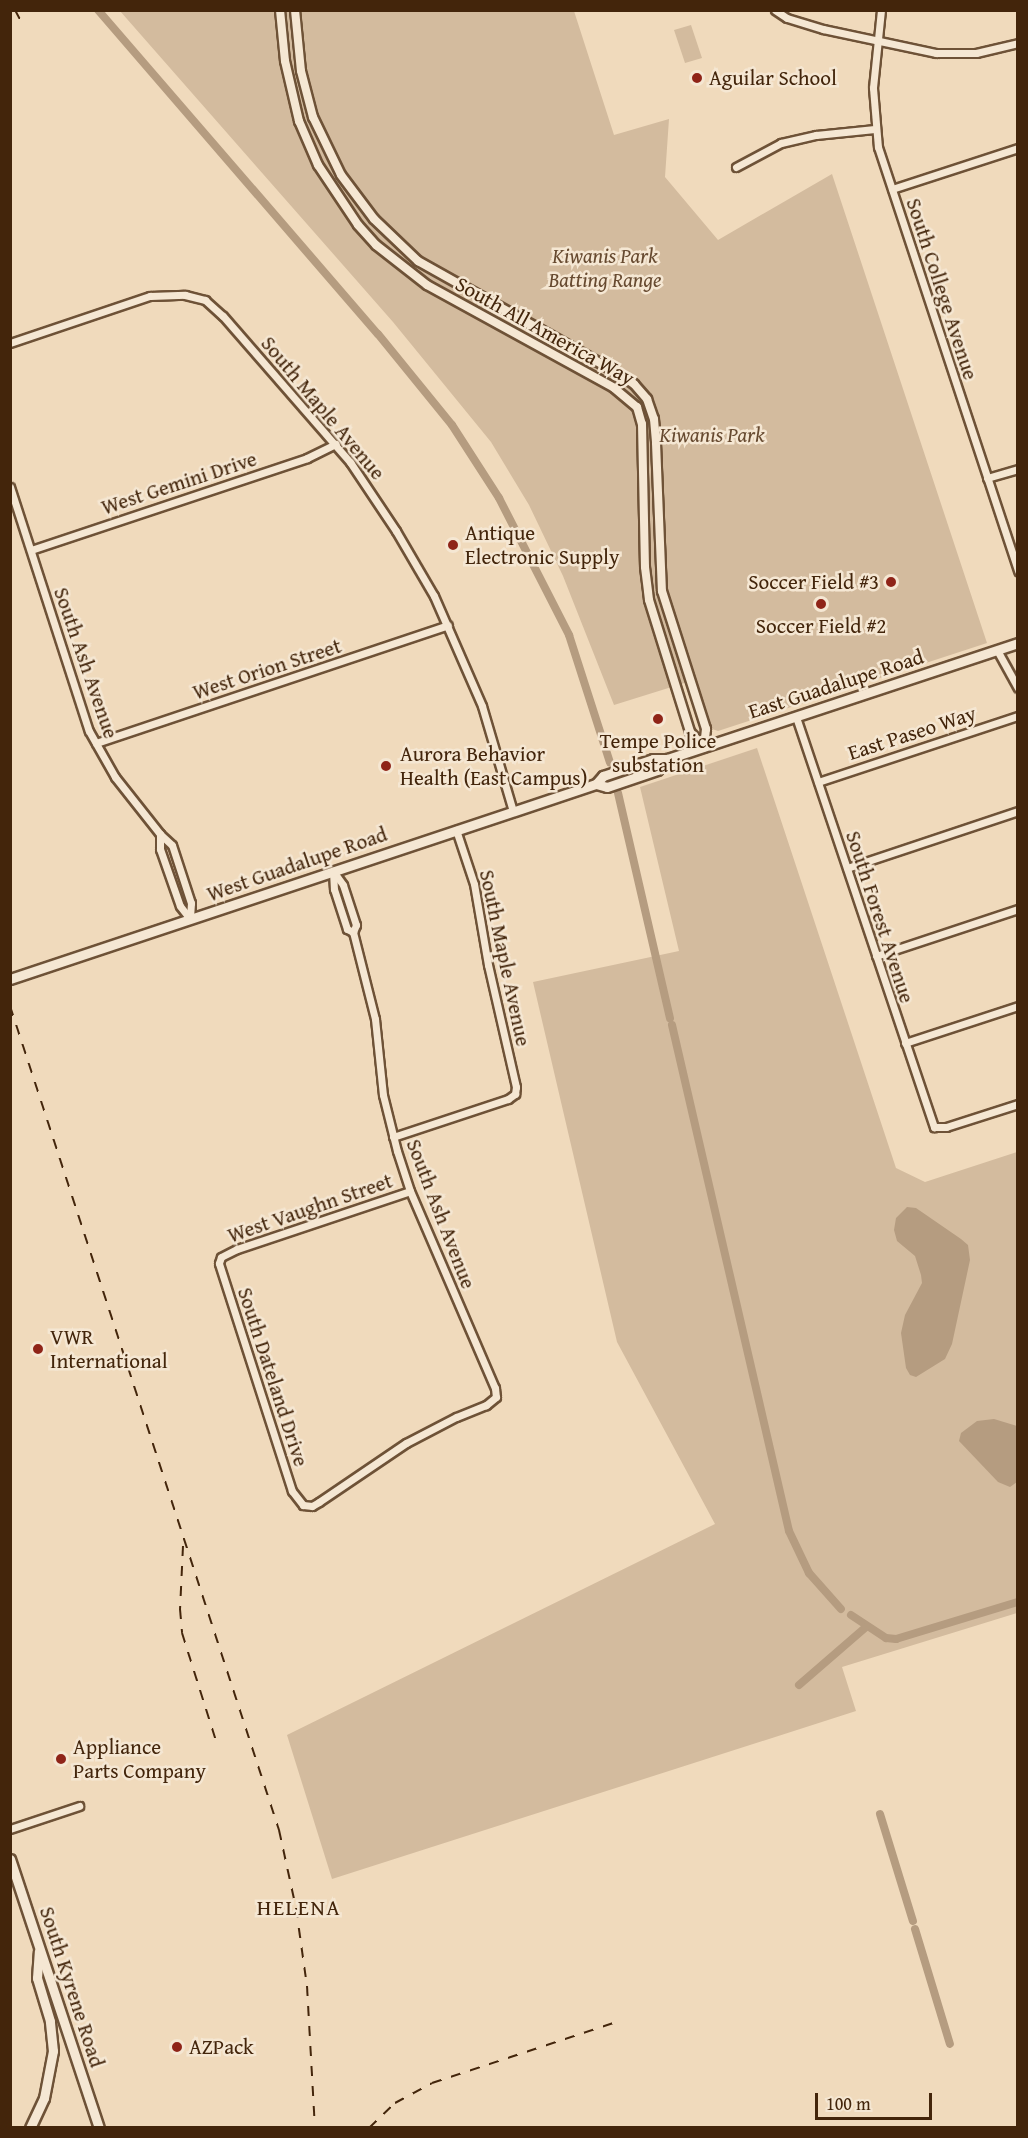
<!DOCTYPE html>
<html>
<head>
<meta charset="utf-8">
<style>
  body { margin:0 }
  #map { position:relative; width:1028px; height:2138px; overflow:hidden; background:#f0dabc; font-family:"Gentium Book Plus",serif }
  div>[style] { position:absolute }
  .green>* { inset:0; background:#d3bb9e }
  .water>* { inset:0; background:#b59c80 }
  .canal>* { height:8px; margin:-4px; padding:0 4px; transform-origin:4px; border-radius:4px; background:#b59c80 }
  .roads { filter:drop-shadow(2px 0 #6e5237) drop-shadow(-2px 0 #6e5237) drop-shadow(0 2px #6e5237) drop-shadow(0 -2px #6e5237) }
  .minor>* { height:7px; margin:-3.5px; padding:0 3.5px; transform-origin:3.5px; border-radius:3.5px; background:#f5e7d3 }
  .tertiary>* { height:8px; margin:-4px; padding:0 4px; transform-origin:4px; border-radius:4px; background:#f5e7d3 }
  .secondary>* { height:9px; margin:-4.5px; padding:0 4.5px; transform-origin:4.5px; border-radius:4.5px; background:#f5e7d3 }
  .rail>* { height:2px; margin-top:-1px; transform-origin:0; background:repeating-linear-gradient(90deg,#43250b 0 10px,transparent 0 20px) }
  .dots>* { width:16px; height:16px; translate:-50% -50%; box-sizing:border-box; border:3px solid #f5e7d3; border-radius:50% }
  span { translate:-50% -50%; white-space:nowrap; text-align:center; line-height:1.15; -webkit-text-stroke:5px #f5e7d3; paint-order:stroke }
  .poi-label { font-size:21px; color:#43250b }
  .left { translate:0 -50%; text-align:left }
  .right { translate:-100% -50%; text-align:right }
  .park-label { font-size:21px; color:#674a30; font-style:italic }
  .street-label { font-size:21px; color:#43250b }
  .neighbourhood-label { font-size:22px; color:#43250b; letter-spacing:1.5px }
  .frame { position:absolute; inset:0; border:12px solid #43250b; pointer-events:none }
  .scale { position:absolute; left:815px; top:2093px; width:117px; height:27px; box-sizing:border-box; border:3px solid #43250b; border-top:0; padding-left:8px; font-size:18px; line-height:21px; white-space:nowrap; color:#43250b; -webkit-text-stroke:4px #f5e7d3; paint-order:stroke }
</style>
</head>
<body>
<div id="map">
  <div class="green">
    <div style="clip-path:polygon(120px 11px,574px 11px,614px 135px,669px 119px,665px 177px,718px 240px,832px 174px,987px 643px,718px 731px,709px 728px,694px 680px,614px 705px,563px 576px,529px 505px,491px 442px,393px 322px)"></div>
    <div style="clip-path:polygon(691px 25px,702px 58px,685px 63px,674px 30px)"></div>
    <div style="clip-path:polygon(757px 748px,896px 1168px,925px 1182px,1017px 1152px,1017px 1613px,842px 1667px,856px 1711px,332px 1879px,287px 1735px,715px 1524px,617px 1342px,533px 982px,679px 951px,640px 787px)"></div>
  </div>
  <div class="water">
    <div style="clip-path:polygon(907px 1207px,916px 1208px,961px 1239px,968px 1245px,970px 1260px,952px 1344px,945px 1359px,916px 1377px,910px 1375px,906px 1368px,901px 1333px,905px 1315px,922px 1283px,921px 1275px,915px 1256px,897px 1241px,894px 1230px,896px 1218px)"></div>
    <div style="clip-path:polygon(994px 1419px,1017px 1426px,1017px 1482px,1010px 1487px,998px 1482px,959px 1441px,961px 1433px,977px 1421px)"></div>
  </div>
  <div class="canal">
    <div style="left:98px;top:10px;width:428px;rotate:49.2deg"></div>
    <div style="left:378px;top:334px;width:117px;rotate:50.9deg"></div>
    <div style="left:452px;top:425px;width:87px;rotate:57.2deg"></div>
    <div style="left:499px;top:498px;width:154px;rotate:62.9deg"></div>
    <div style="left:569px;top:635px;width:134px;rotate:72.2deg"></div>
    <div style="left:618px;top:793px;width:231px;rotate:77deg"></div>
    <div style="left:672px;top:1025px;width:519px;rotate:76.98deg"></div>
    <div style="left:789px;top:1531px;width:47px;rotate:64.5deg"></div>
    <div style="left:809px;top:1573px;width:48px;rotate:48.4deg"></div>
    <div style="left:851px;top:1615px;width:42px;rotate:33.3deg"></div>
    <div style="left:886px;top:1638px;width:10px;rotate:6deg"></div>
    <div style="left:896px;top:1639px;width:127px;rotate:-16.9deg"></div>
    <div style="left:799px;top:1685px;width:89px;rotate:-40.9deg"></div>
    <div style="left:880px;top:1814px;width:112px;rotate:72.9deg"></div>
    <div style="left:915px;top:1929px;width:120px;rotate:73.1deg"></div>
  </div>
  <div class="roads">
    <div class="minor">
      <div style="left:775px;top:10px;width:14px;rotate:34deg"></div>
      <div style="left:787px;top:18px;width:38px;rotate:17deg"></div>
      <div style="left:823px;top:29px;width:116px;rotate:12deg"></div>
      <div style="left:936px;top:53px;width:40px"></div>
      <div style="left:976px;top:53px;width:43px;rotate:-13.4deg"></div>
      <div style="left:881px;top:10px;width:78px;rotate:95.9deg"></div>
      <div style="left:873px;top:88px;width:59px;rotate:85.2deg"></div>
      <div style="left:878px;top:147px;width:447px;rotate:71.7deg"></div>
      <div style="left:736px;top:167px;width:51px;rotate:-28.1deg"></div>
      <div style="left:781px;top:143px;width:36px;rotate:-13deg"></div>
      <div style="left:816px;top:135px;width:59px;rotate:-5.8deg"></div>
      <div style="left:892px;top:189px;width:133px;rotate:-18deg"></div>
      <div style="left:10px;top:343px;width:148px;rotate:-18.6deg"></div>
      <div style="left:150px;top:296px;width:35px;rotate:-2deg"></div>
      <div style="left:185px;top:295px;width:21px;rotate:14deg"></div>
      <div style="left:205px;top:300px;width:24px;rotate:42deg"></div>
      <div style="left:223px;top:316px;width:194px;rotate:49deg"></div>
      <div style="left:350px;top:462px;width:83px;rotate:56.3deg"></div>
      <div style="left:396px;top:531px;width:75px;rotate:59.7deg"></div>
      <div style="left:434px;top:596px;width:120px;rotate:66.4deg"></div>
      <div style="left:482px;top:706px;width:109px;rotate:73.6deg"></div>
      <div style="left:987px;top:478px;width:32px;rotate:-16deg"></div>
      <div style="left:10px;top:487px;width:256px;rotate:72.1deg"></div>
      <div style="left:89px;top:731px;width:53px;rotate:60.5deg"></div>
      <div style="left:115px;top:777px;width:73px;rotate:51.7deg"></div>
      <div style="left:160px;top:834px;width:16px;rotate:43deg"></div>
      <div style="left:172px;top:845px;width:61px;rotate:71.9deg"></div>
      <div style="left:191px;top:903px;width:16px;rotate:94deg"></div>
      <div style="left:31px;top:550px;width:291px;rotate:-18.4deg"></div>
      <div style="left:307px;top:458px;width:32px;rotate:-26deg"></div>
      <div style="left:997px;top:650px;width:43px;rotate:61.1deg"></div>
      <div style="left:796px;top:717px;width:433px;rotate:71.4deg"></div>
      <div style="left:934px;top:1127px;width:12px"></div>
      <div style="left:946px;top:1127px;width:76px;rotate:-17.7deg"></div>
      <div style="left:96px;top:743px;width:371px;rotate:-18.5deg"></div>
      <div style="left:818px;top:782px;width:211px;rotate:-18.3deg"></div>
      <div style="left:160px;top:834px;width:15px;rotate:90deg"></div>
      <div style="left:160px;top:849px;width:60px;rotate:70.7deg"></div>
      <div style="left:180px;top:906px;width:16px;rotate:52deg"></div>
      <div style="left:847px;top:868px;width:180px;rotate:-18.4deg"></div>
      <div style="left:333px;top:871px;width:17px;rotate:54deg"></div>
      <div style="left:343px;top:885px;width:42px;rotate:72deg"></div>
      <div style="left:356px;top:925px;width:8px;rotate:113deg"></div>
      <div style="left:353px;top:932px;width:90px;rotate:75.8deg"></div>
      <div style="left:375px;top:1019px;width:76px;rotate:84deg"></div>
      <div style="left:383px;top:1095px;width:58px;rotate:76deg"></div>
      <div style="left:397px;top:1151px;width:42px;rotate:72deg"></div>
      <div style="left:410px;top:1191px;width:215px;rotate:66.7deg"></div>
      <div style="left:495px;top:1388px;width:9px;rotate:84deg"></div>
      <div style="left:496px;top:1397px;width:13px;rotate:141deg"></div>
      <div style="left:486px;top:1405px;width:32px;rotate:158deg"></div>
      <div style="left:456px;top:1417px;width:56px;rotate:152.5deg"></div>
      <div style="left:406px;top:1443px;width:105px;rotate:145.9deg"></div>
      <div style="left:319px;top:1502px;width:8px;rotate:150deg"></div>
      <div style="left:312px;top:1506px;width:9px;rotate:-174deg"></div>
      <div style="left:303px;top:1505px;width:18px;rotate:-128deg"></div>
      <div style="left:292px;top:1491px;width:239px;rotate:-107.8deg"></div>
      <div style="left:219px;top:1263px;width:6px;rotate:-72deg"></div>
      <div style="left:221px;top:1257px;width:18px;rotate:-27deg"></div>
      <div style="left:237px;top:1249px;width:182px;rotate:-18.5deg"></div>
      <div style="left:333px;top:871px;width:18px;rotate:87deg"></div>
      <div style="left:334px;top:889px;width:42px;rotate:72deg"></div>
      <div style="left:347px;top:929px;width:7px;rotate:27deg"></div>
      <div style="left:876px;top:956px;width:150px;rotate:-18.3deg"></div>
      <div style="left:905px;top:1043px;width:119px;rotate:-18.1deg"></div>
      <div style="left:393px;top:1137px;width:121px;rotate:-18.3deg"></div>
      <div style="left:508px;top:1099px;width:9px;rotate:-36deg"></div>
      <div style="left:515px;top:1094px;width:7px;rotate:-82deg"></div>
      <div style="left:516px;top:1087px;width:125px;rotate:-102.9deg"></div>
      <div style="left:488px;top:965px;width:82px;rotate:-99.8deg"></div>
      <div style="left:474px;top:884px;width:57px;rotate:-108.4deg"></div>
      <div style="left:10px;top:1829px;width:73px;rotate:-18.4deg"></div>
    </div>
    <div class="tertiary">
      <div style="left:280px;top:10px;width:51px;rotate:84.4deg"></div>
      <div style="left:285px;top:61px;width:62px;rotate:76.9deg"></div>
      <div style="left:299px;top:121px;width:48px;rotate:66.6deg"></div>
      <div style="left:318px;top:165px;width:72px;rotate:56.3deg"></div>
      <div style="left:358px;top:225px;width:27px;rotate:48deg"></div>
      <div style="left:376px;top:245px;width:65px;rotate:38.1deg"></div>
      <div style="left:427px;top:285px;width:213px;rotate:28.8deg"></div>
      <div style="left:614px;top:388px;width:30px;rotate:40deg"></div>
      <div style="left:637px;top:407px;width:18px;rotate:74deg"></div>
      <div style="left:642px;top:424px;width:143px;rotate:88.8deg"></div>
      <div style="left:645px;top:567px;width:33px;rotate:83deg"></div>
      <div style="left:649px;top:600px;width:138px;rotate:72.7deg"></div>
      <div style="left:690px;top:732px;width:21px;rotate:47deg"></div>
      <div style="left:295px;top:10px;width:61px;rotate:84.4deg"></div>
      <div style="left:301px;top:71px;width:48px;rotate:75.4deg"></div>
      <div style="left:313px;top:117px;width:64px;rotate:64.2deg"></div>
      <div style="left:341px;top:175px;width:55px;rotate:53.1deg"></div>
      <div style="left:374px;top:219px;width:61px;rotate:43.7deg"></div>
      <div style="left:418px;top:261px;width:227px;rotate:29.3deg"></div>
      <div style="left:616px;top:372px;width:22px;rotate:34deg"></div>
      <div style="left:634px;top:384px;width:20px;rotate:49deg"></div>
      <div style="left:647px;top:399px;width:21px;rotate:71deg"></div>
      <div style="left:654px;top:419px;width:24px;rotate:85deg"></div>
      <div style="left:656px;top:443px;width:148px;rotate:87.7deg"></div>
      <div style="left:662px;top:591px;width:145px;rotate:72.3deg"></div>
      <div style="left:706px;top:729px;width:18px;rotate:96deg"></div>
    </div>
    <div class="secondary">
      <div style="left:596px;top:784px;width:11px;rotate:-49deg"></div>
      <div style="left:603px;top:776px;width:53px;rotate:-18.8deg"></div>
      <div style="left:653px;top:759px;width:14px"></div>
      <div style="left:667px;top:759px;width:370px;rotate:-18.3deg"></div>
      <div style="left:10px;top:979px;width:618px;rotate:-18.41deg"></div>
      <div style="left:596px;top:784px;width:11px;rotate:15deg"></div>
      <div style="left:607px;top:787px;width:53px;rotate:-18.8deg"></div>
      <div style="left:657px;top:770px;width:15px;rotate:-48deg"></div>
      <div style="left:10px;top:1859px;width:283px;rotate:71.7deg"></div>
      <div style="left:30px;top:2128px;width:33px;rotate:-65deg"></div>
      <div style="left:44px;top:2098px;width:48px;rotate:-79.2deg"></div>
      <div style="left:53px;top:2051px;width:30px;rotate:-96deg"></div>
      <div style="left:50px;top:2021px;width:45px;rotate:-106.8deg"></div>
      <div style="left:37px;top:1978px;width:27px;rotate:-86deg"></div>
    </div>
  </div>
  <div class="rail">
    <div style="left:15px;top:10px;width:17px;rotate:62deg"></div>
    <div style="left:10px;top:1006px;width:867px;rotate:71.92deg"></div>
    <div style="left:279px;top:1830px;width:80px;rotate:77.7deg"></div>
    <div style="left:296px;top:1908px;width:79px;rotate:82deg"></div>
    <div style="left:307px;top:1986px;width:142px;rotate:86.8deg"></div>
    <div style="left:183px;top:1546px;width:63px;rotate:92.7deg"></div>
    <div style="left:180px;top:1609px;width:24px;rotate:85deg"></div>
    <div style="left:182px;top:1633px;width:113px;rotate:72.5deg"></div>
    <div style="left:369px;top:2128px;width:36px;rotate:-44deg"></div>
    <div style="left:395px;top:2103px;width:42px;rotate:-28.4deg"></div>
    <div style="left:432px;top:2083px;width:191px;rotate:-18.3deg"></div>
  </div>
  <div class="dots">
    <div style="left:697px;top:78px;background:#8f2418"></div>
    <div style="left:453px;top:545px;background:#8f2418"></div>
    <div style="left:891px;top:582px;background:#8f2418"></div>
    <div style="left:821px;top:604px;background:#8f2418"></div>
    <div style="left:658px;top:719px;background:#8f2418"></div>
    <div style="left:386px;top:766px;background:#8f2418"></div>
    <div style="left:38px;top:1349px;background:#8f2418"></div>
    <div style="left:61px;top:1759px;background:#8f2418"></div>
    <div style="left:177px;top:2047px;background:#8f2418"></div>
  </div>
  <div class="poi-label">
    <span class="left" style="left:709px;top:78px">Aguilar School</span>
    <span class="left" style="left:465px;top:545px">Antique<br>Electronic Supply</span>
    <span class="right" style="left:879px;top:582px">Soccer Field #3</span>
    <span style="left:821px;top:626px">Soccer Field #2</span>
    <span style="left:658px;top:753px">Tempe Police<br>substation</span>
    <span class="left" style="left:400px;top:766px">Aurora Behavior<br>Health (East Campus)</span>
    <span class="left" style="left:50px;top:1349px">VWR<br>International</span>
    <span class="left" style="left:73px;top:1759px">Appliance<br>Parts Company</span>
    <span class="left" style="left:189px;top:2047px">AZPack</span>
  </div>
  <div class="park-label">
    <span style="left:605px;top:268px">Kiwanis Park<br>Batting Range</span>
    <span style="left:712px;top:435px">Kiwanis Park</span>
  </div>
  <div class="street-label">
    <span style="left:942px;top:289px;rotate:72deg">South College Avenue</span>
    <span style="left:545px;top:331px;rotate:29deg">South All America Way</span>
    <span style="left:323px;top:408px;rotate:50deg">South Maple Avenue</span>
    <span style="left:179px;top:483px;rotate:-18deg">West Gemini Drive</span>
    <span style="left:86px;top:663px;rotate:71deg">South Ash Avenue</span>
    <span style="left:267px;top:669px;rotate:-18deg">West Orion Street</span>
    <span style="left:836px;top:684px;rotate:-18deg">East Guadalupe Road</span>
    <span style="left:912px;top:733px;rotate:-18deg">East Paseo Way</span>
    <span style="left:297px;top:864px;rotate:-19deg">West Guadalupe Road</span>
    <span style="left:880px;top:917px;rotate:72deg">South Forest Avenue</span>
    <span style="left:505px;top:958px;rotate:78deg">South Maple Avenue</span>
    <span style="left:310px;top:1208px;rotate:-19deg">West Vaughn Street</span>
    <span style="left:441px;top:1214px;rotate:69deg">South Ash Avenue</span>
    <span style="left:273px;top:1377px;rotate:72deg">South Dateland Drive</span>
    <span style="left:72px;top:1987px;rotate:72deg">South Kyrene Road</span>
  </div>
  <div class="neighbourhood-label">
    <span style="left:299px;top:1908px">HELENA</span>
  </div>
  <div class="frame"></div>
  <div class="scale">100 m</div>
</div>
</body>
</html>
